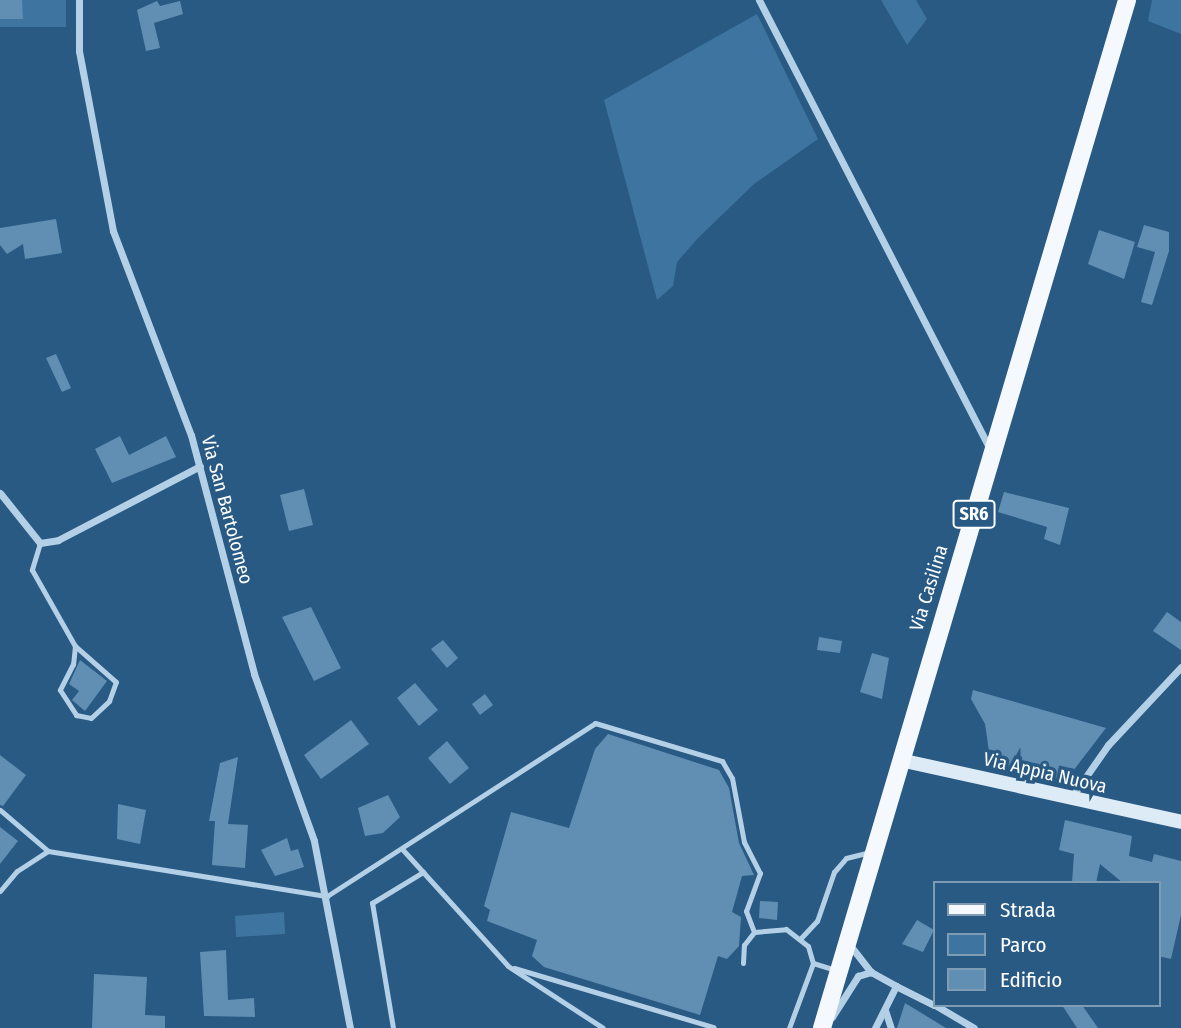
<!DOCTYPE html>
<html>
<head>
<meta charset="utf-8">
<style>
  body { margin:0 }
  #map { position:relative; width:1181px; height:1028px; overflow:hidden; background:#295a84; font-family:"Fira Sans Condensed",sans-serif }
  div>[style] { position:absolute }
  .green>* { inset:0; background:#3e74a0 }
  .building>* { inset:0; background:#618eb3 }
  .lane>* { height:5px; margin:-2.5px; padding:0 2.5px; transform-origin:2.5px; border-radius:2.5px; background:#b4d0e7 }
  .street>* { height:7px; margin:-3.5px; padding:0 3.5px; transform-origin:3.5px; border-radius:3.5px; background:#b4d0e7 }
  .secondary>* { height:14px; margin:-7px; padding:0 7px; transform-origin:7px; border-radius:7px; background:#ddebf6 }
  .primary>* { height:18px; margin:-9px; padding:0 9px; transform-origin:9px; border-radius:9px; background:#f5f9fe }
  span { translate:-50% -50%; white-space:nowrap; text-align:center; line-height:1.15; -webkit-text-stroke:7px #295a84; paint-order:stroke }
  .shield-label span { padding:2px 5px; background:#295a84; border:2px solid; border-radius:5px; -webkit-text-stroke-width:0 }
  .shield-label { font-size:18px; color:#fff; font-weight:700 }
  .street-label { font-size:19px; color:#fff }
  .legend { position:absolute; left:933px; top:881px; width:228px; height:126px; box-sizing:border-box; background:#295a84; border:2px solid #7f9cb5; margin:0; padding:9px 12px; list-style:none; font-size:21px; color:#fff }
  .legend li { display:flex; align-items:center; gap:14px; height:35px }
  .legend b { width:35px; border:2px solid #7f9cb5 }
</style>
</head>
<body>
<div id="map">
  <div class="green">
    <div style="clip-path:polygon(0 0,66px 0,66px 27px,0 27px)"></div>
    <div style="clip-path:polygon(881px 0,916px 0,927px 19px,907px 45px)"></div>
    <div style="clip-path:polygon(1152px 0,1181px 0,1181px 34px,1148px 21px)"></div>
    <div style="clip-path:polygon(757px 14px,818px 139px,754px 184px,698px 238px,677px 262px,673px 286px,657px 300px,604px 100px)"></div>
    <div style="clip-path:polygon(284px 912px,285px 934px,236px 937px,235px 916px)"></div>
  </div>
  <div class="building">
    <div style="clip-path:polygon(0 0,22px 0,23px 19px,0 19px)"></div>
    <div style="clip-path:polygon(157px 1px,160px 6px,180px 1px,183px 14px,154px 23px,160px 48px,146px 51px,137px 10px)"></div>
    <div style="clip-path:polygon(56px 219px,62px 253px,25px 259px,23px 244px,7px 254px,0 245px,0 228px)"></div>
    <div style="clip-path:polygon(1144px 225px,1169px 232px,1169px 251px,1152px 305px,1141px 302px,1155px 252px,1137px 247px)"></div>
    <div style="clip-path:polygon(1099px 230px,1135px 242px,1124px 279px,1088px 264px)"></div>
    <div style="clip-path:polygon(56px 354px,71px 388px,62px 392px,46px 358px)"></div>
    <div style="clip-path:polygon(120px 436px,129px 455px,166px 436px,176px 457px,112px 483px,95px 449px)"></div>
    <div style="clip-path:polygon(304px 489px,313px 525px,289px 531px,280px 495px)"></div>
    <div style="clip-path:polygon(1004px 492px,1069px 508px,1060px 545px,1044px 539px,1047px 527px,998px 512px)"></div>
    <div style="clip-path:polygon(311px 607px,341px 668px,314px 681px,282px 617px)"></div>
    <div style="clip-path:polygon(1167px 612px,1181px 622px,1181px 650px,1153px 631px)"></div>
    <div style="clip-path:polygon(819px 637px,842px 641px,840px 653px,817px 650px)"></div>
    <div style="clip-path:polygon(443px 640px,458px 658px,447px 668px,431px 649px)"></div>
    <div style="clip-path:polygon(872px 653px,889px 658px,882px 699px,860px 692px)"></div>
    <div style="clip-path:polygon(80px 660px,107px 681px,85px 711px,72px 700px,79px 691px,69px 684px)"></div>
    <div style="clip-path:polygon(415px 683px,438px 710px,419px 726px,397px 698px)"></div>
    <div style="clip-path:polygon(973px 690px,1106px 728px,1063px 784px,991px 765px,985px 724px,971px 699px)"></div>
    <div style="clip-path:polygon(485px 694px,493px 705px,480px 715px,472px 704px)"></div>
    <div style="clip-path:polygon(351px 720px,369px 744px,321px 779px,304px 755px)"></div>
    <div style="clip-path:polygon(608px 734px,719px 770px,729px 788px,739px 843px,754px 875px,742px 876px,732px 912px,741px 917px,739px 946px,727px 959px,718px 956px,700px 1015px,544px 967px,532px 956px,537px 940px,487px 921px,490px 910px,484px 906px,511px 812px,569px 828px,595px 749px)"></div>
    <div style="clip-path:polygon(447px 741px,469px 768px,450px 784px,428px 758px)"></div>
    <div style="clip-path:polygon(0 755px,26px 775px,3px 806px,0 805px)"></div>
    <div style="clip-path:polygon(238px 757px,228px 824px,248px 825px,245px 868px,212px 865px,215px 821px,209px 821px,220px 763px)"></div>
    <div style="clip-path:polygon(388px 795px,400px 817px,383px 833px,365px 836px,358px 808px)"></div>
    <div style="clip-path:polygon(118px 804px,146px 810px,140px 844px,117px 839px)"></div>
    <div style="clip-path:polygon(1065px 820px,1132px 836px,1129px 856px,1152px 862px,1154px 854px,1181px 861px,1181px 915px,1171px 959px,1158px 956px,1158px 883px,1123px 883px,1100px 864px,1096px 883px,1072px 883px,1074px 854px,1059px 850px)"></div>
    <div style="clip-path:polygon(0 827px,18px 841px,0 864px)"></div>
    <div style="clip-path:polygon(287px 838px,291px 851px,298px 849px,304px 867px,275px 876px,261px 850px)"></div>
    <div style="clip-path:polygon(760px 901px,778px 902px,777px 920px,759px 918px)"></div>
    <div style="clip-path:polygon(917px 920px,934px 930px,923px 952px,902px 944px)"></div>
    <div style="clip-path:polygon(226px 950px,228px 1000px,254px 998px,255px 1017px,204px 1016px,200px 952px)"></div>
    <div style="clip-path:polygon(94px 974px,147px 977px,145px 1015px,165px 1016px,165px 1028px,92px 1028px)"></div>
    <div style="clip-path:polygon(905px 1003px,946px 1028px,897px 1028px)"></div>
    <div style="clip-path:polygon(1062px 1005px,1082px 1005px,1098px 1028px,1077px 1028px)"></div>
  </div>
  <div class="lane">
    <div style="left:40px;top:543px;width:28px;rotate:107deg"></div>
    <div style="left:32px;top:570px;width:87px;rotate:60.5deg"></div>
    <div style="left:75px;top:646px;width:18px;rotate:96deg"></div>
    <div style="left:73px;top:664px;width:29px;rotate:117deg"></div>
    <div style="left:60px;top:690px;width:30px;rotate:57deg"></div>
    <div style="left:76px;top:715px;width:15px;rotate:11deg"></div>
    <div style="left:91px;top:718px;width:25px;rotate:-43deg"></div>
    <div style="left:109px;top:701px;width:20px;rotate:-70deg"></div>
    <div style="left:116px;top:682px;width:55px;rotate:-138.7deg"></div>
    <div style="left:0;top:810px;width:63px;rotate:40.5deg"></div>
    <div style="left:403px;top:850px;width:156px;rotate:47.8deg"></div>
    <div style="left:508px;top:966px;width:113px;rotate:33.1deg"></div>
    <div style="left:0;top:891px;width:26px;rotate:-50deg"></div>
    <div style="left:17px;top:871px;width:37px;rotate:-33deg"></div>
    <div style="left:48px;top:851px;width:283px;rotate:9.2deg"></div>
    <div style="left:327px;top:896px;width:319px;rotate:-32.8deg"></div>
    <div style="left:595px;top:723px;width:133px;rotate:16.7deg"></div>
    <div style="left:722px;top:761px;width:20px;rotate:60deg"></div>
    <div style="left:732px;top:778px;width:65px;rotate:79.4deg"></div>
    <div style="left:744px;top:842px;width:35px;rotate:63deg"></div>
    <div style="left:760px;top:873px;width:40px;rotate:110.2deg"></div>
    <div style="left:746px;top:911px;width:22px;rotate:69deg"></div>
    <div style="left:800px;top:939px;width:25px;rotate:-47deg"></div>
    <div style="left:817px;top:921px;width:52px;rotate:-70.9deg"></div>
    <div style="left:834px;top:872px;width:18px;rotate:-49deg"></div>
    <div style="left:846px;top:858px;width:25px;rotate:-14deg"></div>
    <div style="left:743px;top:963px;width:18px;rotate:-87deg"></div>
    <div style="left:744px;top:945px;width:16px;rotate:-52deg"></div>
    <div style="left:754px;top:932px;width:32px;rotate:-5deg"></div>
    <div style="left:786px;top:929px;width:28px;rotate:38deg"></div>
    <div style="left:808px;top:946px;width:18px;rotate:74deg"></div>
    <div style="left:813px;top:963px;width:24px;rotate:17deg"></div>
    <div style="left:514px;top:968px;width:208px;rotate:16.5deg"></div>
    <div style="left:393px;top:1028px;width:127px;rotate:-99.5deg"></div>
    <div style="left:372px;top:903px;width:60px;rotate:-31.3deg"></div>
    <div style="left:789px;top:1028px;width:69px;rotate:-69.7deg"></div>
  </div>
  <div class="street">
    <div style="left:79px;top:0;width:51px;rotate:90deg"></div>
    <div style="left:79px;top:51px;width:183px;rotate:79.3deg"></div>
    <div style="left:113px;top:231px;width:218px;rotate:69.1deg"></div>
    <div style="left:191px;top:435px;width:247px;rotate:75.2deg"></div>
    <div style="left:254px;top:674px;width:177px;rotate:70.2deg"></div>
    <div style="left:314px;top:841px;width:190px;rotate:79.1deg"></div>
    <div style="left:759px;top:0;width:505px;rotate:62.78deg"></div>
    <div style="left:0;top:493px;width:64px;rotate:51.3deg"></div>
    <div style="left:40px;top:543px;width:18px;rotate:-9deg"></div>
    <div style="left:58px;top:540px;width:160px;rotate:-27.5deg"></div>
    <div style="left:1071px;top:798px;width:65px;rotate:-55.1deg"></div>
    <div style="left:1108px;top:745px;width:107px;rotate:-46.9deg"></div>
    <div style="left:849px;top:944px;width:36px;rotate:52deg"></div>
    <div style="left:871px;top:972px;width:29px;rotate:29deg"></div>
    <div style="left:896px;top:986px;width:47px;rotate:116.6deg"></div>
    <div style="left:896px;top:986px;width:42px;rotate:26.6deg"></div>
    <div style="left:935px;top:1005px;width:45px;rotate:30.5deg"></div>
    <div style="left:885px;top:1010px;width:19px;rotate:72deg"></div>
    <div style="left:832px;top:1017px;width:49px;rotate:-57.6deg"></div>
    <div style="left:858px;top:976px;width:14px;rotate:-17deg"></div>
  </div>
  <div class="secondary">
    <div style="left:900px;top:760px;width:288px;rotate:12.4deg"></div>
  </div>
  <div class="primary">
    <div style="left:822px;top:1028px;width:1072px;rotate:-73.47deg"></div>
  </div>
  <div class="shield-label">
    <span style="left:974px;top:514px">SR6</span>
  </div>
  <div class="street-label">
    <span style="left:227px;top:510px;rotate:75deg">Via San Bartolomeo</span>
    <span style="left:929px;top:588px;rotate:-73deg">Via Casilina</span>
    <span style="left:1045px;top:773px;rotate:13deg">Via Appia Nuova</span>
  </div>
  <ul class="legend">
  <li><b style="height:9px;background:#f5f9fe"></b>Strada</li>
  <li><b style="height:19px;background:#3e74a0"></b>Parco</li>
  <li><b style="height:19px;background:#618eb3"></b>Edificio</li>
  </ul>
</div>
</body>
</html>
